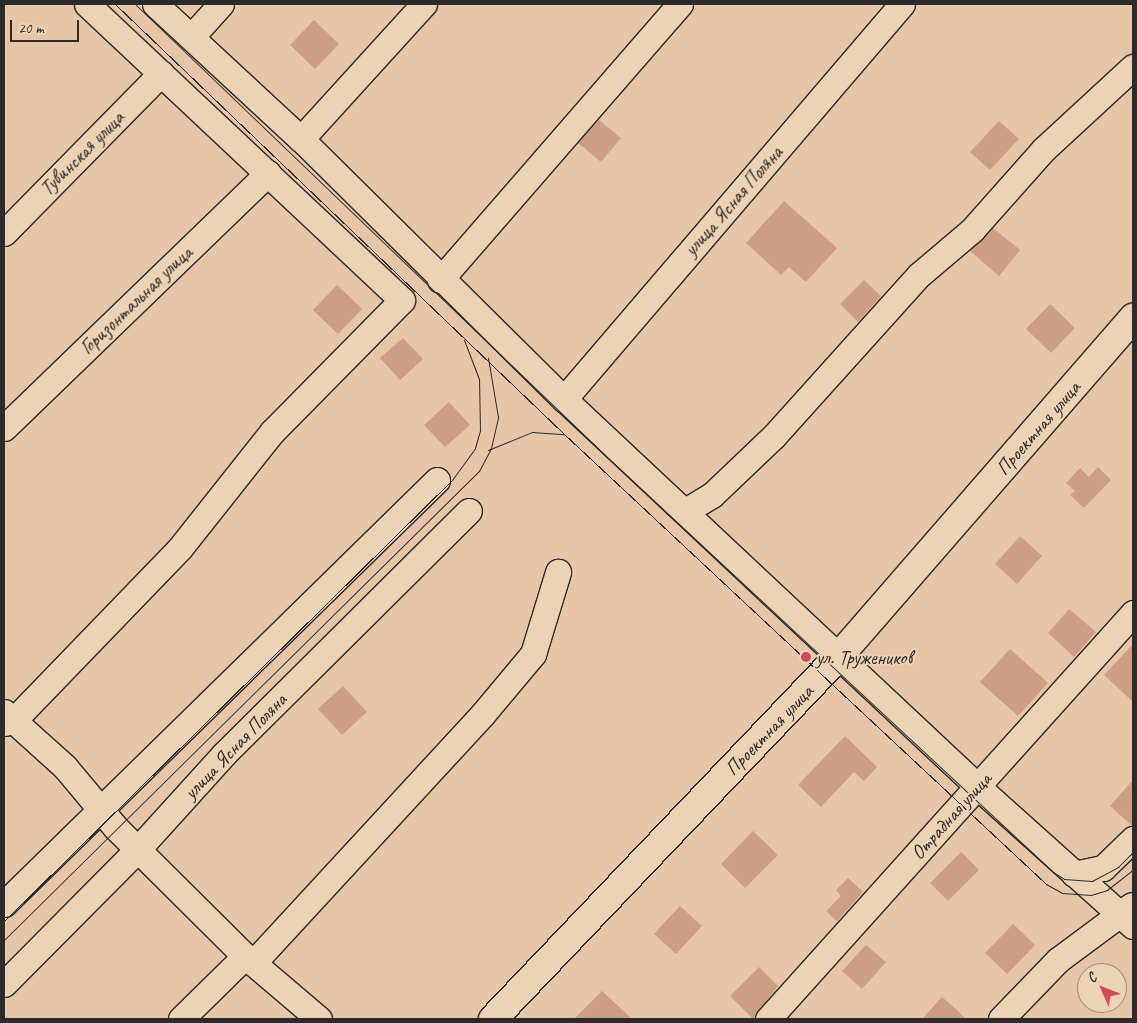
<!DOCTYPE html>
<html>
<head>
<meta charset="utf-8">
<style>
  body { margin:0 }
  #map { position:relative; width:1137px; height:1023px; overflow:hidden; background:#e6c5a8; font-family:Caveat,sans-serif }
  div>[style] { position:absolute }
  .building>* { inset:0; background:#cd9e84 }
  .roads { filter:drop-shadow(1px 0 #2b2b2b) drop-shadow(-1px 0 #2b2b2b) drop-shadow(0 1px #2b2b2b) drop-shadow(0 -1px #2b2b2b) }
  .street>* { height:25px; margin:-12.5px; padding:0 12.5px; transform-origin:12.5px; border-radius:12.5px; background:#edd3b5 }
  .secondary>* { height:28px; margin:-14px; padding:0 14px; transform-origin:14px; border-radius:14px; background:#edd3b5 }
  .tram>* { height:1px; margin:-0.5px; padding:0 0.5px; transform-origin:0.5px; border-radius:0.5px; background:#2b2b2b }
  .dots>* { width:14px; height:14px; translate:-50% -50%; box-sizing:border-box; border:2px solid #edd3b5; border-radius:50% }
  span { translate:-50% -50%; white-space:nowrap; text-align:center; line-height:1.15; -webkit-text-stroke:4px #edd3b5; paint-order:stroke }
  .street-label { font-size:20px; color:#2b2b2b }
  .poi-label { font-size:20px; color:#2b2b2b }
  .left { translate:0 -50%; text-align:left }
  .frame { position:absolute; inset:0; border:5px solid #2b2b2b; pointer-events:none }
  .north { position:absolute; left:1077px; top:963px; width:50px; height:50px; box-sizing:border-box; background:#edd3b5; border:1px solid #9f907e; border-radius:50%; rotate:314deg; font-size:14px; font-weight:700; line-height:20px; text-align:center; color:#2b2b2b }
  .north::after { content:''; display:block; margin:auto; width:18px; height:22px; background:#d1495b; clip-path:polygon(50% 0,100% 100%,50% 72%,0 100%) }
  .scale { position:absolute; left:10px; top:20px; width:69px; height:22px; box-sizing:border-box; border:2px solid #2b2b2b; border-top:0; padding-left:6px; font-size:15px; line-height:18px; white-space:nowrap; color:#2b2b2b; -webkit-text-stroke:4px #edd3b5; paint-order:stroke }
</style>
</head>
<body>
<div id="map">
  <div class="building">
    <div style="clip-path:polygon(314px 20px,339px 44px,315px 69px,290px 45px)"></div>
    <div style="clip-path:polygon(599px 120px,621px 138px,601px 162px,578px 143px)"></div>
    <div style="clip-path:polygon(999px 121px,1019px 139px,990px 170px,970px 152px)"></div>
    <div style="clip-path:polygon(784px 201px,837px 248px,806px 282px,789px 267px,781px 275px,746px 243px)"></div>
    <div style="clip-path:polygon(993px 228px,1020px 250px,999px 276px,970px 251px)"></div>
    <div style="clip-path:polygon(864px 280px,881px 296px,858px 322px,840px 304px)"></div>
    <div style="clip-path:polygon(337px 285px,362px 309px,338px 334px,313px 310px)"></div>
    <div style="clip-path:polygon(1050px 304px,1075px 328px,1051px 353px,1026px 329px)"></div>
    <div style="clip-path:polygon(403px 338px,423px 359px,400px 380px,380px 358px)"></div>
    <div style="clip-path:polygon(449px 402px,470px 425px,445px 447px,424px 425px)"></div>
    <div style="clip-path:polygon(1098px 467px,1111px 480px,1084px 508px,1070px 495px,1075px 491px,1066px 483px,1080px 468px,1089px 477px)"></div>
    <div style="clip-path:polygon(1020px 536px,1042px 556px,1017px 584px,995px 564px)"></div>
    <div style="clip-path:polygon(1069px 609px,1096px 632px,1074px 657px,1048px 633px)"></div>
    <div style="clip-path:polygon(1133px 644px,1133px 702px,1104px 675px)"></div>
    <div style="clip-path:polygon(1010px 649px,1048px 683px,1018px 716px,980px 682px)"></div>
    <div style="clip-path:polygon(343px 686px,367px 712px,342px 735px,318px 709px)"></div>
    <div style="clip-path:polygon(845px 736px,877px 767px,864px 781px,854px 772px,821px 807px,798px 785px)"></div>
    <div style="clip-path:polygon(1133px 780px,1133px 825px,1131px 825px,1110px 806px)"></div>
    <div style="clip-path:polygon(753px 831px,778px 855px,745px 888px,721px 864px)"></div>
    <div style="clip-path:polygon(961px 852px,979px 870px,948px 901px,930px 883px)"></div>
    <div style="clip-path:polygon(848px 878px,863px 892px,837px 921px,826px 911px,841px 896px,836px 890px)"></div>
    <div style="clip-path:polygon(680px 906px,702px 926px,676px 954px,654px 934px)"></div>
    <div style="clip-path:polygon(1013px 924px,1035px 945px,1007px 974px,985px 953px)"></div>
    <div style="clip-path:polygon(866px 945px,886px 962px,862px 989px,842px 971px)"></div>
    <div style="clip-path:polygon(759px 967px,778px 986px,753px 1019px,730px 996px)"></div>
    <div style="clip-path:polygon(602px 991px,632px 1019px,574px 1019px)"></div>
    <div style="clip-path:polygon(942px 997px,956px 1009px,966px 1019px,922px 1019px)"></div>
  </div>
  <div class="roads">
    <div class="street">
      <div style="left:155px;top:4px;width:199px;rotate:42.8deg"></div>
      <div style="left:301px;top:139px;width:370px;rotate:44.7deg"></div>
      <div style="left:564px;top:399px;width:567px;rotate:43.14deg"></div>
      <div style="left:978px;top:787px;width:208px;rotate:41.9deg"></div>
      <div style="left:192px;top:36px;width:43px;rotate:-47.8deg"></div>
      <div style="left:301px;top:139px;width:183px;rotate:-47.7deg"></div>
      <div style="left:4px;top:233px;width:224px;rotate:-45.5deg"></div>
      <div style="left:440px;top:280px;width:366px;rotate:-49deg"></div>
      <div style="left:564px;top:399px;width:520px;rotate:-49.45deg"></div>
      <div style="left:4px;top:428px;width:367px;rotate:-44deg"></div>
      <div style="left:687px;top:510px;width:29px;rotate:-31deg"></div>
      <div style="left:712px;top:495px;width:84px;rotate:-43.6deg"></div>
      <div style="left:773px;top:437px;width:218px;rotate:-48deg"></div>
      <div style="left:919px;top:275px;width:70px;rotate:-40.3deg"></div>
      <div style="left:972px;top:230px;width:108px;rotate:-48.4deg"></div>
      <div style="left:1044px;top:149px;width:121px;rotate:-42.7deg"></div>
      <div style="left:4px;top:712px;width:82px;rotate:42deg"></div>
      <div style="left:65px;top:767px;width:80px;rotate:50.1deg"></div>
      <div style="left:116px;top:828px;width:182px;rotate:44.8deg"></div>
      <div style="left:245px;top:956px;width:97px;rotate:40.4deg"></div>
      <div style="left:4px;top:723px;width:9px;rotate:-13deg"></div>
      <div style="left:13px;top:721px;width:240px;rotate:-46deg"></div>
      <div style="left:180px;top:548px;width:148px;rotate:-51.6deg"></div>
      <div style="left:272px;top:432px;width:185px;rotate:-45.4deg"></div>
      <div style="left:402px;top:300px;width:432px;rotate:-136.8deg"></div>
      <div style="left:1074px;top:874px;width:30px;rotate:-12deg"></div>
      <div style="left:1103px;top:868px;width:42px;rotate:-44deg"></div>
      <div style="left:4px;top:904px;width:606px;rotate:-44.4deg"></div>
      <div style="left:255px;top:961px;width:335px;rotate:-47.3deg"></div>
      <div style="left:482px;top:715px;width:80px;rotate:-50.1deg"></div>
      <div style="left:533px;top:654px;width:86px;rotate:-73deg"></div>
      <div style="left:4px;top:984px;width:190px;rotate:-45.2deg"></div>
      <div style="left:138px;top:849px;width:128px;rotate:-47.8deg"></div>
      <div style="left:224px;top:754px;width:345px;rotate:-44.8deg"></div>
      <div style="left:181px;top:1019px;width:90px;rotate:-44.5deg"></div>
      <div style="left:768px;top:1019px;width:546px;rotate:-48.04deg"></div>
      <div style="left:1001px;top:1019px;width:82px;rotate:-46deg"></div>
      <div style="left:1058px;top:960px;width:92px;rotate:-36.6deg"></div>
    </div>
    <div class="secondary">
      <div style="left:493px;top:1019px;width:503px;rotate:-46.37deg"></div>
      <div style="left:840px;top:655px;width:447px;rotate:-49deg"></div>
    </div>
  </div>
  <div class="tram">
    <div style="left:115px;top:4px;width:622px;rotate:43.76deg"></div>
    <div style="left:564px;top:434px;width:659px;rotate:43.03deg"></div>
    <div style="left:1046px;top:884px;width:18px;rotate:29deg"></div>
    <div style="left:1062px;top:893px;width:29px;rotate:4deg"></div>
    <div style="left:1091px;top:895px;width:17px;rotate:-17deg"></div>
    <div style="left:1107px;top:890px;width:33px;rotate:-38deg"></div>
    <div style="left:135px;top:4px;width:653px;rotate:43.82deg"></div>
    <div style="left:606px;top:456px;width:611px;rotate:42.94deg"></div>
    <div style="left:1053px;top:872px;width:13px;rotate:32deg"></div>
    <div style="left:1064px;top:879px;width:28px;rotate:4deg"></div>
    <div style="left:1092px;top:881px;width:30px;rotate:-28deg"></div>
    <div style="left:1118px;top:867px;width:21px;rotate:-45deg"></div>
    <div style="left:488px;top:450px;width:48px;rotate:-22.2deg"></div>
    <div style="left:532px;top:432px;width:32px;rotate:4deg"></div>
    <div style="left:4px;top:921px;width:629px;rotate:-44.55deg"></div>
    <div style="left:452px;top:480px;width:39px;rotate:-54deg"></div>
    <div style="left:475px;top:448px;width:19px;rotate:-74deg"></div>
    <div style="left:480px;top:430px;width:51px;rotate:-91.1deg"></div>
    <div style="left:479px;top:379px;width:42px;rotate:-111deg"></div>
    <div style="left:4px;top:940px;width:668px;rotate:-44.64deg"></div>
    <div style="left:479px;top:471px;width:26px;rotate:-62deg"></div>
    <div style="left:491px;top:448px;width:32px;rotate:-77deg"></div>
    <div style="left:498px;top:417px;width:60px;rotate:-99.6deg"></div>
  </div>
  <div class="dots">
    <div style="left:806px;top:657px;background:#d1495b"></div>
  </div>
  <div class="street-label">
    <span style="left:82px;top:153px;rotate:-45deg">Тувинская улица</span>
    <span style="left:733px;top:201px;rotate:-49deg">улица Ясная Поляна</span>
    <span style="left:136px;top:300px;rotate:-44deg">Горизонтальная улица</span>
    <span style="left:1038px;top:428px;rotate:-49deg">Проектная улица</span>
    <span style="left:769px;top:730px;rotate:-46deg">Проектная улица</span>
    <span style="left:235px;top:746px;rotate:-46deg">улица Ясная Поляна</span>
    <span style="left:951px;top:816px;rotate:-48deg">Отрадная улица</span>
  </div>
  <div class="poi-label">
    <span class="left" style="left:816px;top:657px">ул. Тружеников</span>
  </div>
  <div class="frame"></div>
  <div class="north">С</div>
  <div class="scale">20 m</div>
</div>
</body>
</html>
